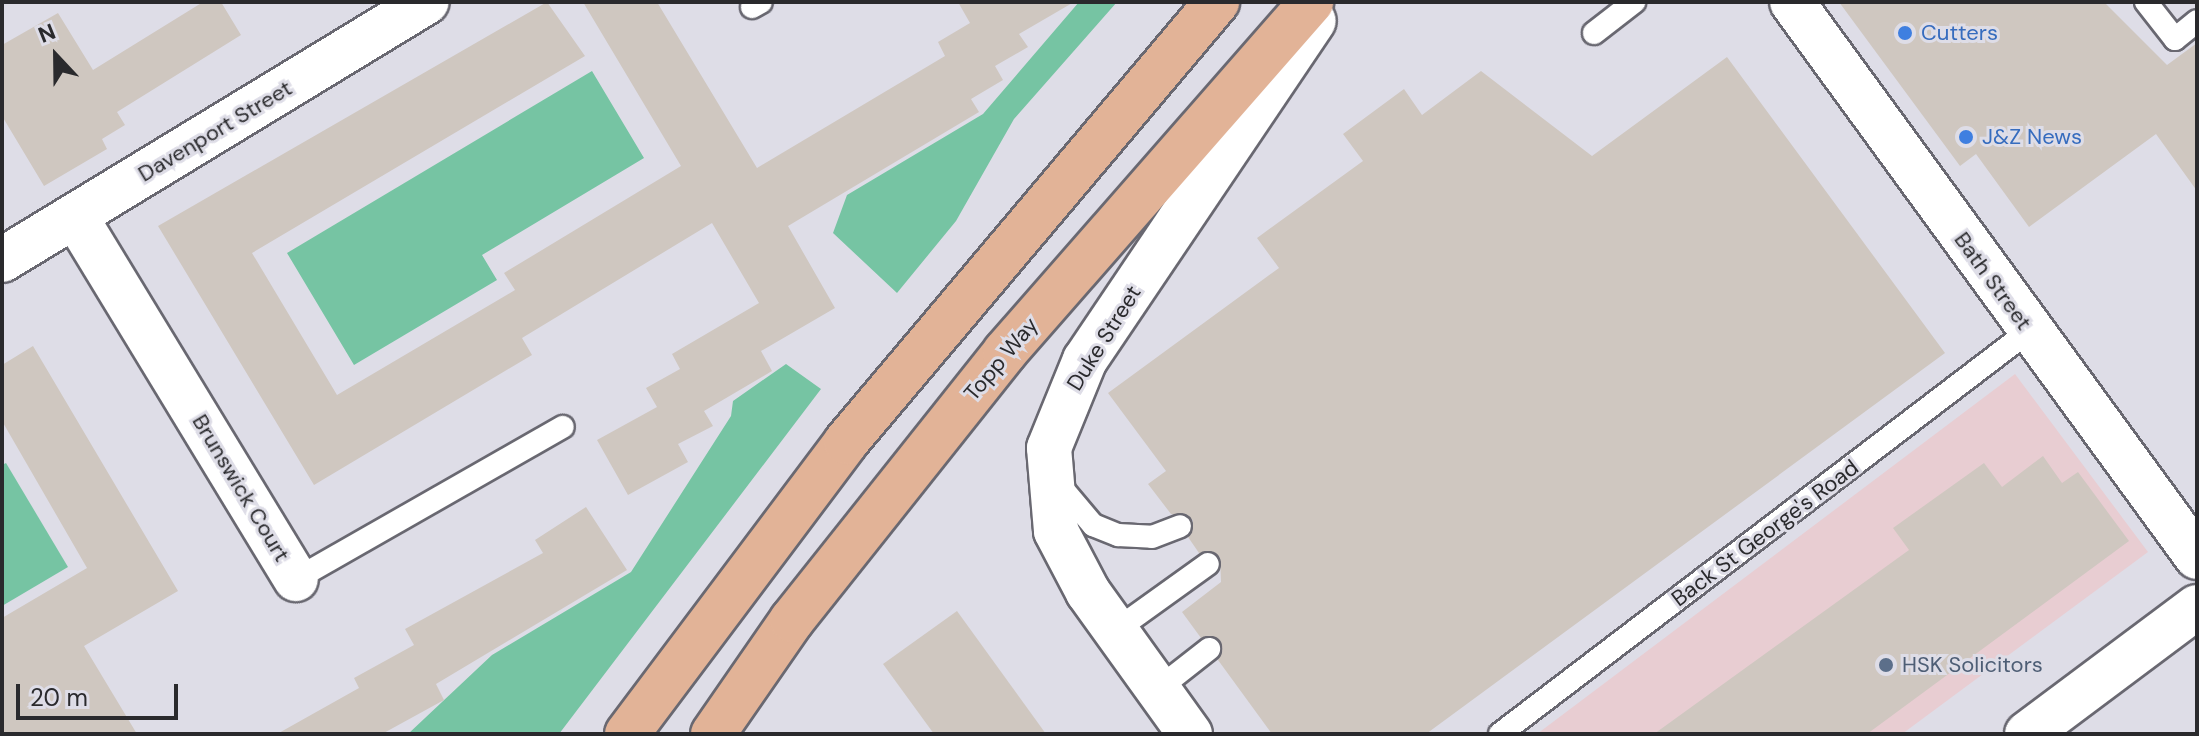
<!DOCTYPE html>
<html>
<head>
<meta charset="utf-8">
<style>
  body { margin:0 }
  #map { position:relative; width:2199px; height:736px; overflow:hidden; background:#dedde7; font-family:"DM Sans",sans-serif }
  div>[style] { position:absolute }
  .commercial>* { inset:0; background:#e8cdd2 }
  .green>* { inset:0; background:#76c4a3 }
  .building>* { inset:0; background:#cfc7c0 }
  .roads { filter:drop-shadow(2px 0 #696871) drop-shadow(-2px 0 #696871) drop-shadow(0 2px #696871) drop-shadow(0 -2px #696871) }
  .service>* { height:22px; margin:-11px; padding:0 11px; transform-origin:11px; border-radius:11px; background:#fff }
  .minor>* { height:44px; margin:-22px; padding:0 22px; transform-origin:22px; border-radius:22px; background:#fff }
  .secondary>* { height:44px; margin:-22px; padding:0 22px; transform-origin:22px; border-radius:22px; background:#fff }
  .primary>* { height:44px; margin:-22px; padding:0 22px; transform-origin:22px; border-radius:22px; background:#e2b397 }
  .dots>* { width:22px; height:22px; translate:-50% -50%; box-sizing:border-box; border:4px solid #dedde7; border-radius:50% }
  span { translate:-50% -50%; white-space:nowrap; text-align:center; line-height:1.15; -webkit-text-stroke:6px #dedde7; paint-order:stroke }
  .shop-label { font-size:22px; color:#366cbe }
  .left { translate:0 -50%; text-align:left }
  .street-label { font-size:22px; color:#2a2a2d }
  .service-label { font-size:22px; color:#4e5e75 }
  .frame { position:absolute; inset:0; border:4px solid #2a2a2d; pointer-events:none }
  .north { position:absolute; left:16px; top:16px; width:80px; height:80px; -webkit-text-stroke:6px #dedde7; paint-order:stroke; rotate:338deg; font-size:22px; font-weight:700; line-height:32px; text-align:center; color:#2a2a2d }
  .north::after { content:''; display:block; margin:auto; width:28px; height:36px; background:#2a2a2d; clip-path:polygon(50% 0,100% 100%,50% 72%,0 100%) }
  .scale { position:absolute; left:16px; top:684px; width:162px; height:36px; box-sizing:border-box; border:4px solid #2a2a2d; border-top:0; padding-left:10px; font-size:24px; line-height:28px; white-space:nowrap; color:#2a2a2d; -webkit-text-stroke:6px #dedde7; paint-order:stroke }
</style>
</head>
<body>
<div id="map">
  <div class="commercial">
    <div style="clip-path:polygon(2015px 374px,2148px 552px,1902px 734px,1537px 734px)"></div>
  </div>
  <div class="green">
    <div style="clip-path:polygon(1079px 2px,1117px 2px,1014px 119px,956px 221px,897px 293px,833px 233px,847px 195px,983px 114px)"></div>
    <div style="clip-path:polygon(592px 71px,644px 158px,482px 255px,497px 280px,354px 365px,287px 253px)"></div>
    <div style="clip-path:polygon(786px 364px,821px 389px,559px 734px,408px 734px,492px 655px,631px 572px,731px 416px,733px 401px)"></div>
    <div style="clip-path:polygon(6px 463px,68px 567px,2px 606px,2px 465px)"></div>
  </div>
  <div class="building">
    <div style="clip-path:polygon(203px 2px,221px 2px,241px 35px,117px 112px,125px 125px,102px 139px,107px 149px,44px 186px,2px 116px,2px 45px,58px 13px,93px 70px)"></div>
    <div style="clip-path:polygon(547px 2px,585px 56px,252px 253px,337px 395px,515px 290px,504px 273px,681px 166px,583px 2px,657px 2px,757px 168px,945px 56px,938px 42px,970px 23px,958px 2px,1074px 2px,1019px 34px,1028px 47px,995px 66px,1003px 80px,971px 99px,979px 112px,788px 226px,835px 308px,761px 351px,772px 371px,704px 411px,713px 426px,678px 444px,688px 462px,628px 495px,597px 440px,657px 407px,646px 388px,680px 369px,672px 354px,759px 303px,712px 223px,522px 338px,532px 355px,314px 485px,158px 226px)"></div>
    <div style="clip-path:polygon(1839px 2px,2104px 2px,2167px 65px,2197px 43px,2197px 191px,2156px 134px,2029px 227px,1976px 154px,1960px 166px)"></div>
    <div style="clip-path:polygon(1727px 57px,1945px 353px,1426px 734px,1272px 734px,1218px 660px,1220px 641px,1201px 638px,1182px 612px,1221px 582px,1220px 557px,1199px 553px,1188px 537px,1193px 520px,1171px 514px,1148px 484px,1166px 471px,1108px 393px,1279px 268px,1257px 238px,1363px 161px,1343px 134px,1404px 89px,1422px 115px,1481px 71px,1592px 156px)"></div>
    <div style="clip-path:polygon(33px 346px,178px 591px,84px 646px,137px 734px,2px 734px,2px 618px,87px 568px,2px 421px,2px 365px)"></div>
    <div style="clip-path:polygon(2043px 456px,2062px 483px,2078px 472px,2129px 541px,1867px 734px,1654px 734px,1909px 550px,1893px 528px,1984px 463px,2002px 487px)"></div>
    <div style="clip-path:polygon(586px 507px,627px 570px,436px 684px,444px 700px,382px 734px,277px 734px,359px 688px,354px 678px,414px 645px,405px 629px,543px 553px,535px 540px)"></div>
    <div style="clip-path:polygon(957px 611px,1046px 734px,934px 734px,883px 664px)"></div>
  </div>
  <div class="roads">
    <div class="service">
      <div style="left:2146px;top:2px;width:47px;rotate:51.9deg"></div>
      <div style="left:2175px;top:39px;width:28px;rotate:-39deg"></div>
      <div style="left:752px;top:7px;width:10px;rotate:-29deg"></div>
      <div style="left:1594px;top:33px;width:51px;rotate:-37.8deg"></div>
      <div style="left:1061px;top:487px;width:50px;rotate:49.9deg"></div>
      <div style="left:1093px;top:525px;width:27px;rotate:22deg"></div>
      <div style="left:1118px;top:535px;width:34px;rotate:3deg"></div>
      <div style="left:1152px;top:537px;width:30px;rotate:-21deg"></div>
      <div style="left:296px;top:579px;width:307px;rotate:-29.7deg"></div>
      <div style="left:1116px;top:630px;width:113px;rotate:-35.7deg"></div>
      <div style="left:1158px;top:689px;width:65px;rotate:-38.1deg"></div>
      <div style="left:1500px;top:734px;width:665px;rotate:-37.3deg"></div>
    </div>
    <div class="minor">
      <div style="left:1792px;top:2px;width:687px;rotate:53.88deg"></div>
      <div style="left:75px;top:216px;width:425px;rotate:58.7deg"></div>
      <div style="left:2px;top:260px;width:497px;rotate:-31.3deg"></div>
      <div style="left:1190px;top:734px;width:175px;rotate:-125.7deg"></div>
      <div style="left:1088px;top:592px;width:69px;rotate:-117.7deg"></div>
      <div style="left:1056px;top:531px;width:83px;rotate:-94.8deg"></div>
      <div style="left:1049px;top:448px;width:95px;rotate:-67.8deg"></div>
      <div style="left:1085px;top:360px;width:409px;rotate:-56deg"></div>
    </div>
    <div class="secondary">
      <div style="left:2027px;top:734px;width:212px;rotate:-36.8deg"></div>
    </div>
    <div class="primary">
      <div style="left:627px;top:734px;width:365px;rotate:-53.1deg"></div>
      <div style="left:846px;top:442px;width:576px;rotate:-49.86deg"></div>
      <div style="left:713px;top:734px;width:139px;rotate:-55.3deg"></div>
      <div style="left:792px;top:620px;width:342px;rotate:-51.5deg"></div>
      <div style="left:1005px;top:352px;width:465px;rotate:-48.8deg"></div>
    </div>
  </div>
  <div class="dots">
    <div style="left:1905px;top:33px;background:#3f7fe0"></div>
    <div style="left:1966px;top:137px;background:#3f7fe0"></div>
    <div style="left:1886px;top:665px;background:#5c6f8a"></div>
  </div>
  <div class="shop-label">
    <span class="left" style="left:1921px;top:33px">Cutters</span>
    <span class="left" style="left:1982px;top:137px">J&amp;Z News</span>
  </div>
  <div class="street-label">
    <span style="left:215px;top:131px;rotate:-31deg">Davenport Street</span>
    <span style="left:1993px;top:281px;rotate:54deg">Bath Street</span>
    <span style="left:1104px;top:338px;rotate:-58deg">Duke Street</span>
    <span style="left:1001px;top:359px;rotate:-50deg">Topp Way</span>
    <span style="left:241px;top:488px;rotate:59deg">Brunswick Court</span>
    <span style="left:1765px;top:533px;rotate:-37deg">Back St George's Road</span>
  </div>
  <div class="service-label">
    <span class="left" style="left:1902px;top:665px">HSK Solicitors</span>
  </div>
  <div class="frame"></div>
  <div class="north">N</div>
  <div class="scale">20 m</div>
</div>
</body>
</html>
